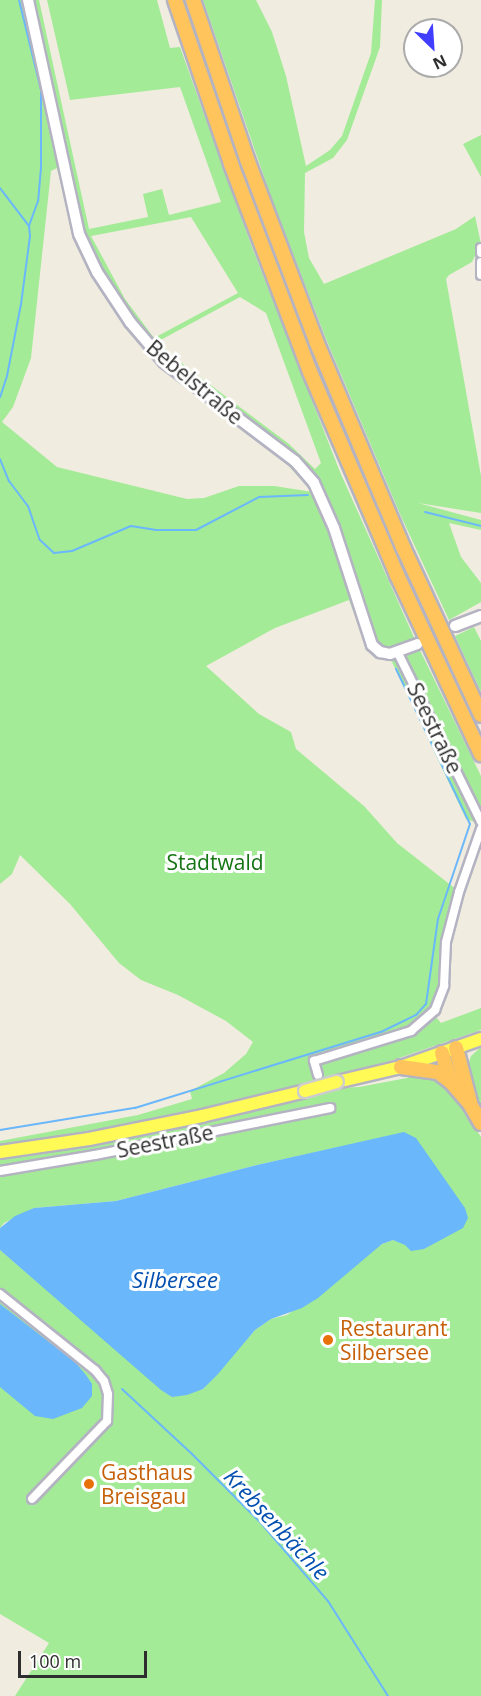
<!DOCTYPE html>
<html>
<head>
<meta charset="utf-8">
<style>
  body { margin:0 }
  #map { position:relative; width:481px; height:1696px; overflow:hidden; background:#f0ecdf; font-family:"Open Sans",sans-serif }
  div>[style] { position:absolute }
  .green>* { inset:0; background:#a3eb97 }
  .water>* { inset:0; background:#6ab7fb }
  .stream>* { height:2px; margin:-1px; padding:0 1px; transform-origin:1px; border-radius:1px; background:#6ab7fb }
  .secondary-tunnel>* { height:10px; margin-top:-5px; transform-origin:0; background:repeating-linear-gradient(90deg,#c9c6bc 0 10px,transparent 0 15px) }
  .roads { filter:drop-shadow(2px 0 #b4b3c2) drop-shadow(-2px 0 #b4b3c2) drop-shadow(0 2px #b4b3c2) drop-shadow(0 -2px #b4b3c2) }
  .street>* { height:8px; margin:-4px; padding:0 4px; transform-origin:4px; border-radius:4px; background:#fff }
  .secondary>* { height:10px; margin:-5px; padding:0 5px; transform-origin:5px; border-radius:5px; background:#fff }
  .primary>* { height:12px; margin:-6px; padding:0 6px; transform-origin:6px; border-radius:6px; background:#fffa56 }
  .highway>* { height:14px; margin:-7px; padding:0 7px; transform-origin:7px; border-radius:7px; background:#ffc45c }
  .bridges { filter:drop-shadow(2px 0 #cdcdcd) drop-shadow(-2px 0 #cdcdcd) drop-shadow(0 2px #cdcdcd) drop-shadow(0 -2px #cdcdcd) }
  .primary-bridge>* { height:12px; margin:-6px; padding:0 6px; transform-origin:6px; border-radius:6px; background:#fffa56 }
  .dots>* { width:16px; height:16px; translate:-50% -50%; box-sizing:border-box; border:3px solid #fff; border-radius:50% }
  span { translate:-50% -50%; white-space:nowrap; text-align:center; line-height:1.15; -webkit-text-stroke:6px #fff; paint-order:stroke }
  .street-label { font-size:21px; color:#2e2e2e }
  .park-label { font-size:21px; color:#147513 }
  .food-label { font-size:21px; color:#c56008 }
  .left { translate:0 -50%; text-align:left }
  .water-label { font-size:22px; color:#004fb0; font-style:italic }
  .north { position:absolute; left:403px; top:18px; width:60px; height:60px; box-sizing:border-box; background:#fff; border:2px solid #ababab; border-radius:50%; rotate:155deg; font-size:16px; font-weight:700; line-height:24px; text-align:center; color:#2e2e2e }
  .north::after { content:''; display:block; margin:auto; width:21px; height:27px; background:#413eff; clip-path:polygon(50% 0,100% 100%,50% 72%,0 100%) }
  .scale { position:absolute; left:18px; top:1651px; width:129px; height:27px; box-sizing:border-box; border:3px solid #2e2e2e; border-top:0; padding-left:8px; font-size:18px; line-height:21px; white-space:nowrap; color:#2e2e2e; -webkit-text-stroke:4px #fff; paint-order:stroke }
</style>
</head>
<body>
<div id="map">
  <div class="green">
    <div style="clip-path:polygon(evenodd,0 0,39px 0,89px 229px,148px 217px,143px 194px,162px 189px,169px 215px,221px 202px,180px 87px,70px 100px,47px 0,157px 0,170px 48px,180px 47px,252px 247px,340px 472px,417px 644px,481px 776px,481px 824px,466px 819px,392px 662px,367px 646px,349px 600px,275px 628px,206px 666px,259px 714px,291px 732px,296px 749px,364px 806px,397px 843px,457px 890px,444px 943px,440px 987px,431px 1011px,441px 1023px,481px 1008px,481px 1030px,361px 1071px,303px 1085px,307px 1097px,339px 1088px,359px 1087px,428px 1074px,448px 1086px,481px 1137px,481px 1696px,15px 1696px,49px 1643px,0 1614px,0 1250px,172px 1397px,203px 1389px,255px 1330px,271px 1319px,287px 1315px,382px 1244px,393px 1240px,424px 1249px,429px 1246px,404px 1133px,257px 1165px,116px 1201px,34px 1208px,4px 1223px,0 1228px,0 1141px,138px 1115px,192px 1099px,190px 1091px,224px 1073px,246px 1054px,253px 1042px,226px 1021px,178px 995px,141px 980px,119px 963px,70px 904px,20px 855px,12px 874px,0 884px,0 0,57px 168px,79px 250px,89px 271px,128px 330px,164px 370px,281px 458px,313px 492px,274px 486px,239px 486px,204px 498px,187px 499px,57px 467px,2px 422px,13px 407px,31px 358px,51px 171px,57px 168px,0 0,191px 217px,238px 293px,154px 338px,125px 299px,91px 236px,191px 217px,0 0,240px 297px,266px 313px,321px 463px,315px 469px,289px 444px,184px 365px,157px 342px,240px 297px)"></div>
    <div style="clip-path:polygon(203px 0,256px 0,272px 32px,286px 76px,306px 166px,330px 150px,342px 136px,371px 53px,375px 0,382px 0,380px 47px,347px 140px,333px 158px,305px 173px,304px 232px,309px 258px,324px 284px,456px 229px,475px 216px,481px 244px,472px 262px,449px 275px,446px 279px,481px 476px,481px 513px,418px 503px,481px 520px,481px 530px,449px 523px,461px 557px,481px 583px,481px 602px,449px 620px,400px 514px,326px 339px,271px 197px)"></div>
    <div style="clip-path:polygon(481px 135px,481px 177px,463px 144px)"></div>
    <div style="clip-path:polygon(474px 627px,481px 641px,481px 692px,455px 636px)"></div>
    <div style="clip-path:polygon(481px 1047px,481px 1107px,467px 1068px,471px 1056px)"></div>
  </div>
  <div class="water">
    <div style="clip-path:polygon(404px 1132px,416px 1138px,465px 1208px,468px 1218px,463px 1228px,424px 1249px,411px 1251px,405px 1245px,393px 1240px,382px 1244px,318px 1298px,302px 1308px,271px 1319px,255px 1330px,218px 1374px,203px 1389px,187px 1395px,172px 1397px,161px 1390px,0 1250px,0 1228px,15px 1216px,34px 1208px,116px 1201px,257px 1165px)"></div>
    <div style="clip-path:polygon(0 1304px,75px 1362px,86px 1375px,92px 1384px,92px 1396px,82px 1408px,53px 1419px,35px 1416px,0 1387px)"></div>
  </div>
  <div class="stream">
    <div style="left:19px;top:0;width:93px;rotate:76.3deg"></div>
    <div style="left:41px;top:90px;width:78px;rotate:90deg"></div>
    <div style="left:41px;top:168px;width:33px;rotate:95deg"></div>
    <div style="left:38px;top:201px;width:27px;rotate:110deg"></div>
    <div style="left:0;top:188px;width:48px;rotate:52.7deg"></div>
    <div style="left:29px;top:226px;width:10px;rotate:84deg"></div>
    <div style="left:30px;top:236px;width:69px;rotate:97.5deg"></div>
    <div style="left:21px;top:304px;width:73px;rotate:101deg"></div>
    <div style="left:7px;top:376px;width:22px;rotate:108deg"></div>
    <div style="left:0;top:459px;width:24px;rotate:68deg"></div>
    <div style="left:9px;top:481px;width:31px;rotate:53deg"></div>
    <div style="left:28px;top:506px;width:36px;rotate:71deg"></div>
    <div style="left:40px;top:540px;width:19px;rotate:43deg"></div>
    <div style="left:54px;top:553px;width:18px;rotate:-6deg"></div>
    <div style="left:72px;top:551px;width:64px;rotate:-23deg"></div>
    <div style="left:131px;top:526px;width:24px;rotate:9deg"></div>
    <div style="left:155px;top:530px;width:41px"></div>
    <div style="left:196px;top:530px;width:71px;rotate:-27.6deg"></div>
    <div style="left:259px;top:497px;width:49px;rotate:-2.3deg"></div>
    <div style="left:425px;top:512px;width:58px;rotate:14deg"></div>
    <div style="left:0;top:1130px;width:137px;rotate:-9.3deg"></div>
    <div style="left:135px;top:1108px;width:257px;rotate:-17.2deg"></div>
    <div style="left:381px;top:1032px;width:39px;rotate:-26deg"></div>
    <div style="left:416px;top:1015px;width:15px;rotate:-48deg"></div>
    <div style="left:426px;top:1004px;width:86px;rotate:-82deg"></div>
    <div style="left:438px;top:919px;width:100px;rotate:-71.4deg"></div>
    <div style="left:470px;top:824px;width:172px;rotate:-115.5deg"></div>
    <div style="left:122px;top:1389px;width:96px;rotate:42.9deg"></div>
    <div style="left:192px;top:1454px;width:96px;rotate:45deg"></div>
    <div style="left:260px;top:1522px;width:104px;rotate:49.3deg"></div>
    <div style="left:328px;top:1601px;width:112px;rotate:57.7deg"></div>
  </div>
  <div class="secondary-tunnel">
    <div style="left:420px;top:643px;width:39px;rotate:-26deg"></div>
  </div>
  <div class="roads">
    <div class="street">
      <div style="left:481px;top:248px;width:5px;rotate:90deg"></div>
      <div style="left:481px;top:262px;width:13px;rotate:90deg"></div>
      <div style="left:398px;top:653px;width:188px;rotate:63.8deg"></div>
      <div style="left:318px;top:1075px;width:15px;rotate:-106deg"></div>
      <div style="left:314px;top:1061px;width:102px;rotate:-17.2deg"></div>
      <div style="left:411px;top:1031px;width:32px;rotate:-41deg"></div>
      <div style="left:435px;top:1010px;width:26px;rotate:-69deg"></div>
      <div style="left:444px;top:986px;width:44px;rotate:-87.4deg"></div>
      <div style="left:446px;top:942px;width:52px;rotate:-75.4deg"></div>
      <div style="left:459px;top:892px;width:67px;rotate:-70.8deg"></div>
      <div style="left:0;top:1171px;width:96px;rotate:-9.6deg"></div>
      <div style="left:95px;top:1155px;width:240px;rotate:-11.3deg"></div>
      <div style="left:0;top:1294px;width:122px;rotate:38.7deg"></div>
      <div style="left:95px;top:1370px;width:14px;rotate:51deg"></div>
      <div style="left:104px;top:1381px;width:14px;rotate:73deg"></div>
      <div style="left:108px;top:1394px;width:27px;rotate:92deg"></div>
      <div style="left:107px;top:1421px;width:108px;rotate:133.9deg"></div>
    </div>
    <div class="secondary">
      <div style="left:28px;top:0;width:239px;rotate:77.7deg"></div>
      <div style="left:79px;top:234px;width:42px;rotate:64.7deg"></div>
      <div style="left:97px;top:272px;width:60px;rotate:56.6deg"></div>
      <div style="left:130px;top:322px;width:52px;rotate:49.6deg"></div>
      <div style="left:164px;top:362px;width:164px;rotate:37.1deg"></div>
      <div style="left:295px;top:461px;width:29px;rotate:49deg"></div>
      <div style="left:314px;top:483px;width:49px;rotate:66deg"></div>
      <div style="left:334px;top:528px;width:123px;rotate:72deg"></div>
      <div style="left:372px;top:645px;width:11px;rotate:41deg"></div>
      <div style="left:380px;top:652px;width:10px;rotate:11deg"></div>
      <div style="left:390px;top:654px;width:29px;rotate:-20deg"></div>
      <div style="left:455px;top:626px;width:28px;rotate:-21deg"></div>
    </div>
    <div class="primary">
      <div style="left:337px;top:1082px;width:66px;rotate:-13.2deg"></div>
      <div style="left:401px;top:1067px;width:85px;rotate:-19.3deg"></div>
      <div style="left:0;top:1152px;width:90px;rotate:-8.3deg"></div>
      <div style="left:89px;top:1139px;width:115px;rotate:-11.5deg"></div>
      <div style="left:202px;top:1116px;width:106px;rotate:-13.6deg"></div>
    </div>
    <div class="highway">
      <div style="left:175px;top:0;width:173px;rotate:71.1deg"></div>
      <div style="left:231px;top:164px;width:222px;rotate:69.2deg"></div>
      <div style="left:310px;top:372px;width:221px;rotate:66.8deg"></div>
      <div style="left:397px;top:575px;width:198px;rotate:64.9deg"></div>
      <div style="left:193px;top:0;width:168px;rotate:71.2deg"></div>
      <div style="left:247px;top:159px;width:195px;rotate:69.2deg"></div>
      <div style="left:316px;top:341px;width:224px;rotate:67.1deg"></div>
      <div style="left:403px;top:547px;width:185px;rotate:65.1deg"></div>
      <div style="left:456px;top:1048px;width:56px;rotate:75.5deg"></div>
      <div style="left:442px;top:1053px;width:30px;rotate:73deg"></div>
      <div style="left:401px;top:1067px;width:37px;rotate:8deg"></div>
      <div style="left:438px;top:1072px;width:16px;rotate:38deg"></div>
      <div style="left:451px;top:1082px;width:29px;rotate:49deg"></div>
      <div style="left:470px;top:1104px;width:22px;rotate:60deg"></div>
    </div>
  </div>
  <div class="bridges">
    <div class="primary-bridge">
      <div style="left:305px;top:1091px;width:33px;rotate:-16deg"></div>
    </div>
  </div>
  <div class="dots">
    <div style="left:328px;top:1340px;background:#e8710a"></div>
    <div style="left:89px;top:1484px;background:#e8710a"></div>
  </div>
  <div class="street-label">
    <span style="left:195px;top:382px;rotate:40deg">Bebelstraße</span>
    <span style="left:435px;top:728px;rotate:64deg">Seestraße</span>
    <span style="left:165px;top:1141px;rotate:-11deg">Seestraße</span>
  </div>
  <div class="park-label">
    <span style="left:215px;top:862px">Stadtwald</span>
  </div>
  <div class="food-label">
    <span class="left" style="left:340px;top:1340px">Restaurant<br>Silbersee</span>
    <span class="left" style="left:101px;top:1484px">Gasthaus<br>Breisgau</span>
  </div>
  <div class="water-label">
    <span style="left:175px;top:1280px">Silbersee</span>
    <span style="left:277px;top:1524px;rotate:47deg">Krebsenbächle</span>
  </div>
  <div class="north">N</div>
  <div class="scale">100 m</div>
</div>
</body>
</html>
